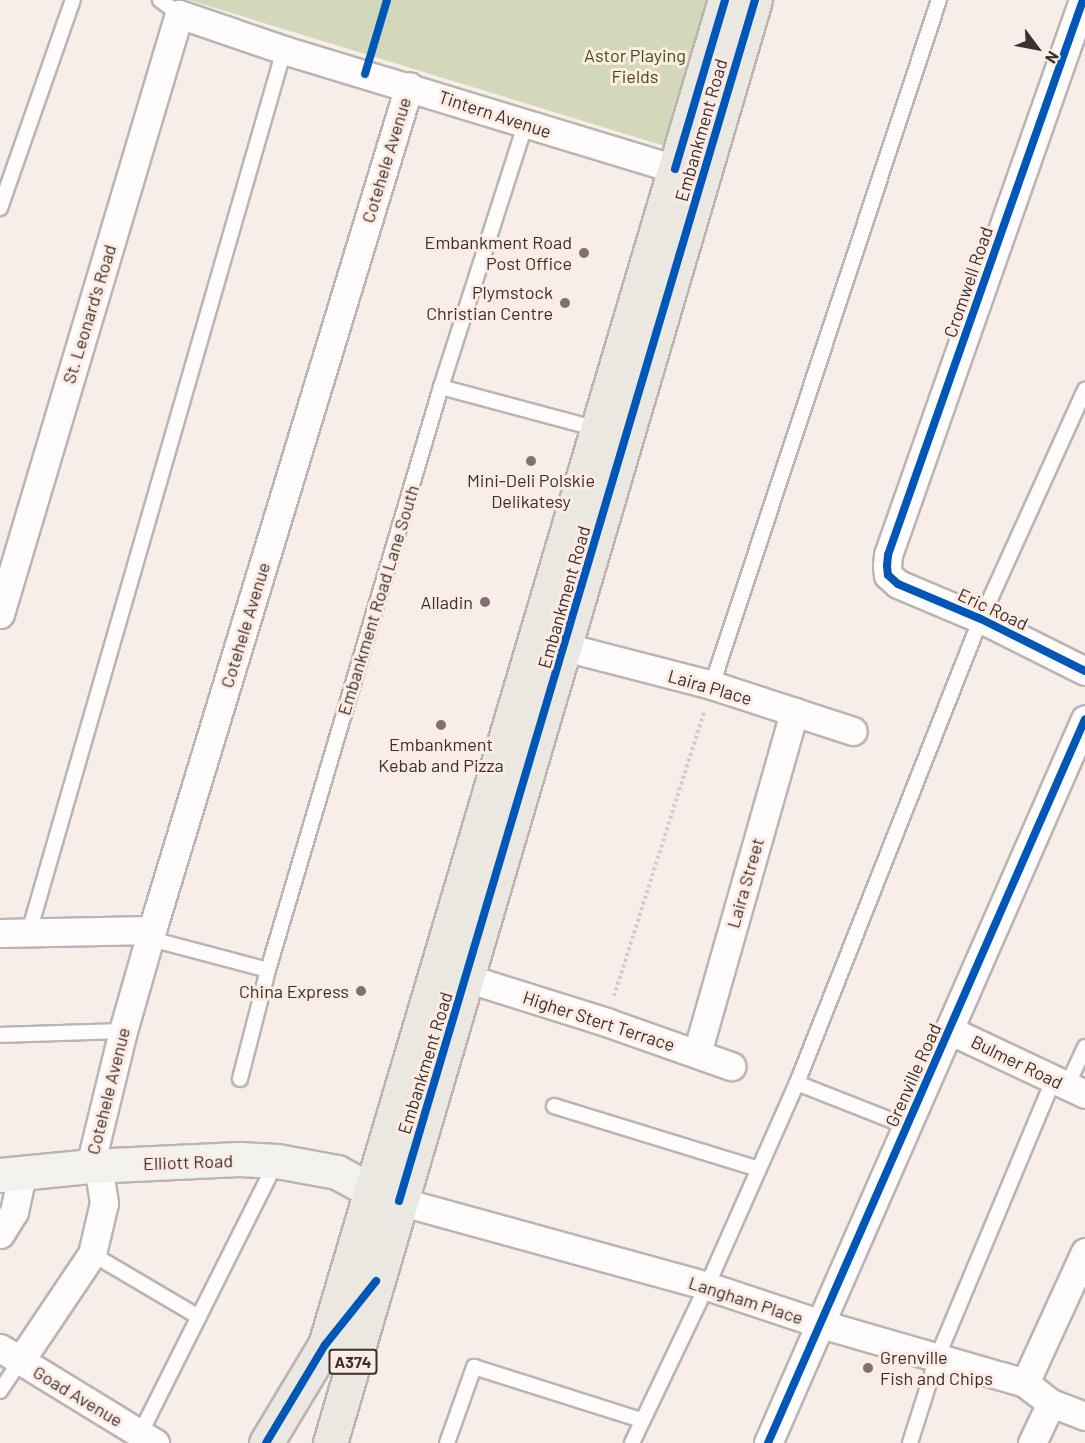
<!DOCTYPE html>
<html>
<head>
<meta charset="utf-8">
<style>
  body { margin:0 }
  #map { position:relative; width:1085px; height:1443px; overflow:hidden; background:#f7eeea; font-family:Barlow,sans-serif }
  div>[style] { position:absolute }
  .green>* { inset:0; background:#d4d8bb }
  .path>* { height:4px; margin-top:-2px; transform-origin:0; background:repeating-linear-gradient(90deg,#d1cdcc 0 3px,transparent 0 6px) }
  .roads { filter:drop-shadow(2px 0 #bcb4b0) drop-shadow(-2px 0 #bcb4b0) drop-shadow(0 2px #bcb4b0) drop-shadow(0 -2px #bcb4b0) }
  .lane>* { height:14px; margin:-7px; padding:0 7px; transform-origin:7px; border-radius:7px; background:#fefcfc }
  .street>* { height:27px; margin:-13.5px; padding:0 13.5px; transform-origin:13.5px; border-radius:13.5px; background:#fefcfc }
  .secondary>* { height:33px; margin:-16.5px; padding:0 16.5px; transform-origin:16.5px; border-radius:16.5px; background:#f4f2ee }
  .primary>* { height:33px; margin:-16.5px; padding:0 16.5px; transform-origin:16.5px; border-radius:16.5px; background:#ebe7e1 }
  .cycleway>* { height:8px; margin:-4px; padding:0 4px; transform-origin:4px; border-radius:4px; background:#0057b8 }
  .dots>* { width:16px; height:16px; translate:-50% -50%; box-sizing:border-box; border:3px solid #fdebe4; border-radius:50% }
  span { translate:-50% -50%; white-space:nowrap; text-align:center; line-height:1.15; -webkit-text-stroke:6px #fdebe4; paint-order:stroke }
  .shield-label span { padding:2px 4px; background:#fdebe4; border:2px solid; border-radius:4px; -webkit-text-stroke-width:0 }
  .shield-label { font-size:16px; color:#39312d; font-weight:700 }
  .park-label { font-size:18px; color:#424f0e }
  .street-label { font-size:18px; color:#39312d }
  .poi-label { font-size:18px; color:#39312d }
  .right { translate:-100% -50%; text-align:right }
  .left { translate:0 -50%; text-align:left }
  .north { position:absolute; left:1007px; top:18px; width:60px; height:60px; -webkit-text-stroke:4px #fdebe4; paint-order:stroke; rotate:122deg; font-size:16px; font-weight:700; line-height:24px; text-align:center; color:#39312d }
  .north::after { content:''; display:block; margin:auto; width:21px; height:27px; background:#39312d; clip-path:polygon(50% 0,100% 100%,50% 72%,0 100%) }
</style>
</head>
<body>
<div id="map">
  <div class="green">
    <div style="clip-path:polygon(189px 0,721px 0,671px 148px)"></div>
  </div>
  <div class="path">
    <div style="left:614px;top:996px;width:298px;rotate:-72.4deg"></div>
  </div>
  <div class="roads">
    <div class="lane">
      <div style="left:160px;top:0;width:24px;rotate:36deg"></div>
      <div style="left:0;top:208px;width:220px;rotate:-70.7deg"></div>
      <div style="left:441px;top:387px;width:163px;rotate:15deg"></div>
      <div style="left:712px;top:685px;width:722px;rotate:-71.67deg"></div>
      <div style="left:29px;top:932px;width:918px;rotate:-73.87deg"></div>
      <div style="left:151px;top:939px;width:121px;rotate:14.8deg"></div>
      <div style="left:0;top:1035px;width:123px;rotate:-1.9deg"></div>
      <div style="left:240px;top:1079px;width:113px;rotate:-75.6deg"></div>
      <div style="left:268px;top:970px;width:608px;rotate:-73.47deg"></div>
      <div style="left:441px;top:387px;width:275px;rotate:-72.2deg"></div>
      <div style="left:797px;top:1083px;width:117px;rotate:21.5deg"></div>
      <div style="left:1067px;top:1086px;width:43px;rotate:-65.2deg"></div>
      <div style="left:554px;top:1106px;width:214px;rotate:17.1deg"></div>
      <div style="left:92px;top:1254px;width:124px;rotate:30.5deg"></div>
      <div style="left:0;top:1391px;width:36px;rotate:-56deg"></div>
      <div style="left:138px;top:1438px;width:310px;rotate:-63.4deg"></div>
      <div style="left:447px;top:1443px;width:81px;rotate:-70.4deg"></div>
      <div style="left:474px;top:1367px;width:175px;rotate:17.6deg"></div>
      <div style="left:632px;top:1443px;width:174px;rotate:-64.5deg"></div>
      <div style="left:707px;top:1286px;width:222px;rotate:-66.1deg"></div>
      <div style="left:797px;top:1083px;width:499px;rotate:-68.4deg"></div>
      <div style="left:981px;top:619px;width:252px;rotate:-65.6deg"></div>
      <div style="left:910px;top:1443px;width:89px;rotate:-72.4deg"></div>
      <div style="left:937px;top:1358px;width:300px;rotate:-67.3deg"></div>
    </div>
    <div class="street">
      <div style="left:1083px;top:0;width:588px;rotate:109.36deg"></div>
      <div style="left:888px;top:555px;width:11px;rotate:95deg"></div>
      <div style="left:887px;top:566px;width:9px;rotate:84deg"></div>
      <div style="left:888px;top:575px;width:13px;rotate:42deg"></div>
      <div style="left:898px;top:584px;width:90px;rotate:22.9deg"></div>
      <div style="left:981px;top:619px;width:116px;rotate:26.6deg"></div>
      <div style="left:0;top:614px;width:626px;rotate:-73.39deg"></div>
      <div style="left:179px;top:14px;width:111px;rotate:18.9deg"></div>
      <div style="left:284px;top:50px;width:409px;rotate:16.9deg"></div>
      <div style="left:565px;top:647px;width:152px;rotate:14.5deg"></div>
      <div style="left:712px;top:685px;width:148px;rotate:18.1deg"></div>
      <div style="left:0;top:933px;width:152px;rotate:-1.1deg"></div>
      <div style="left:466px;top:978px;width:147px;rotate:17.4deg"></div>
      <div style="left:606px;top:1022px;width:133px;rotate:19.4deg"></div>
      <div style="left:949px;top:1030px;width:150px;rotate:25.2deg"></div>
      <div style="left:697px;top:1053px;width:355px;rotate:-74.1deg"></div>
      <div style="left:90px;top:1166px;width:139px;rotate:-76.3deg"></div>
      <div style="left:123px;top:1031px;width:105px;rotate:-74deg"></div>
      <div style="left:152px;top:930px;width:882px;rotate:-73.06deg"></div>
      <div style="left:399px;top:1201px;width:320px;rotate:15.4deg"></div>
      <div style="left:707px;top:1286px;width:120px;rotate:18.4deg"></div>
      <div style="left:821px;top:1324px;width:212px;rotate:16.1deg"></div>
      <div style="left:1025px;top:1383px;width:33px;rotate:38deg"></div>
      <div style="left:1051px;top:1403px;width:36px;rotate:21deg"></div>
      <div style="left:0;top:1234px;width:26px;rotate:-58deg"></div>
      <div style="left:14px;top:1212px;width:39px;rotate:-78deg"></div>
      <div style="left:0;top:1348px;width:182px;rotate:31.5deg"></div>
      <div style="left:20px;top:1361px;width:129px;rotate:-56.1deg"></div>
      <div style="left:92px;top:1254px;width:52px;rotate:-76.8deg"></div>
      <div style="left:104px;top:1203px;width:38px;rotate:-99deg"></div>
      <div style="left:1025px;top:1383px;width:144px;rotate:-65.4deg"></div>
      <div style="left:768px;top:1443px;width:790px;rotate:-66.35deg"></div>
      <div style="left:1032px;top:1443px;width:44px;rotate:-64.6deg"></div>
    </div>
    <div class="secondary">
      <div style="left:0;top:1175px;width:90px;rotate:-5.7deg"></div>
      <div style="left:90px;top:1166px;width:149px;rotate:-2.7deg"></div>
      <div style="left:239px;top:1159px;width:38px;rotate:3deg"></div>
      <div style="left:277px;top:1161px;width:61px;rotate:10.4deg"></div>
      <div style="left:337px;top:1172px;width:39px;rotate:29deg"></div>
      <div style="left:371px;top:1191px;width:29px;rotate:20deg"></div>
    </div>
    <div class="primary">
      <div style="left:325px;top:1345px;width:1403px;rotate:-73.44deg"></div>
      <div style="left:266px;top:1443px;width:114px;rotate:-59deg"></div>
      <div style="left:325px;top:1345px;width:23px;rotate:-52deg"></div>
      <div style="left:330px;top:1443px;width:1504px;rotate:-73.59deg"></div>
    </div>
  </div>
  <div class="cycleway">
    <div style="left:1083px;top:0;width:588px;rotate:109.36deg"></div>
    <div style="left:888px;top:555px;width:11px;rotate:95deg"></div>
    <div style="left:887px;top:566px;width:9px;rotate:84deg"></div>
    <div style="left:888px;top:575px;width:13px;rotate:42deg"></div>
    <div style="left:898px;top:584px;width:90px;rotate:22.9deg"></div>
    <div style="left:981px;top:619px;width:116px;rotate:26.6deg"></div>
    <div style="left:365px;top:74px;width:77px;rotate:-73.4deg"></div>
    <div style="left:675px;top:169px;width:176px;rotate:-73.5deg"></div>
    <div style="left:399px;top:1201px;width:1253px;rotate:-73.49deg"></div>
    <div style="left:266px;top:1443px;width:114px;rotate:-59deg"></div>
    <div style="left:325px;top:1345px;width:82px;rotate:-51.4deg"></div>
    <div style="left:768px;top:1443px;width:790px;rotate:-66.35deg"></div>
  </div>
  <div class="dots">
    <div style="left:584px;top:253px;background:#7c736f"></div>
    <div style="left:565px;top:303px;background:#7c736f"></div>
    <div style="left:531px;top:461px;background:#7c736f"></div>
    <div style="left:485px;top:602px;background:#7c736f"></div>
    <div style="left:441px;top:725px;background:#7c736f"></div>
    <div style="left:361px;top:991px;background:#7c736f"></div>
    <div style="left:868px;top:1368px;background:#7c736f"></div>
  </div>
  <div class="shield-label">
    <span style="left:353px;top:1362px">A374</span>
  </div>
  <div class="park-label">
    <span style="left:635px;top:66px">Astor Playing<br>Fields</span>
  </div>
  <div class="street-label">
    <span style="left:495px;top:114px;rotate:18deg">Tintern Avenue</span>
    <span style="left:701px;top:130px;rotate:-74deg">Embankment Road</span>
    <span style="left:386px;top:160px;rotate:-73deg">Cotehele Avenue</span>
    <span style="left:968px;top:282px;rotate:-71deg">Cromwell Road</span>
    <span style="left:89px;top:314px;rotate:-73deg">St. Leonard's Road</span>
    <span style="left:564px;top:597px;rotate:-74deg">Embankment Road</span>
    <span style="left:378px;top:600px;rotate:-73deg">Embankment Road Lane South</span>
    <span style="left:993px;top:609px;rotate:25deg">Eric Road</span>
    <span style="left:245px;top:625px;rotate:-73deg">Cotehele Avenue</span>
    <span style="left:710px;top:687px;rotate:16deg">Laira Place</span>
    <span style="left:745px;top:883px;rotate:-74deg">Laira Street</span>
    <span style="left:599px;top:1021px;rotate:18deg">Higher Stert Terrace</span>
    <span style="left:1017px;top:1062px;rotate:26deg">Bulmer Road</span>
    <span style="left:425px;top:1063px;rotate:-73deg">Embankment Road</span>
    <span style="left:913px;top:1075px;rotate:-66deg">Grenville Road</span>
    <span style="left:108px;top:1091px;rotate:-76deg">Cotehele Avenue</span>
    <span style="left:188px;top:1162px;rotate:-2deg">Elliott Road</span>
    <span style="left:746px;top:1300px;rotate:18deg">Langham Place</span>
    <span style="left:78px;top:1396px;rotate:31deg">Goad Avenue</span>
  </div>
  <div class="poi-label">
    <span class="right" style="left:572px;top:253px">Embankment Road<br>Post Office</span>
    <span class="right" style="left:553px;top:303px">Plymstock<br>Christian Centre</span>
    <span style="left:531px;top:491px">Mini-Deli Polskie<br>Delikatesy</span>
    <span class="right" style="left:473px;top:602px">Alladin</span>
    <span style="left:441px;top:755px">Embankment<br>Kebab and Pizza</span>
    <span class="right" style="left:349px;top:991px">China Express</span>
    <span class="left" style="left:880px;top:1368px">Grenville<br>Fish and Chips</span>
  </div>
  <div class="north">N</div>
</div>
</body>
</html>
